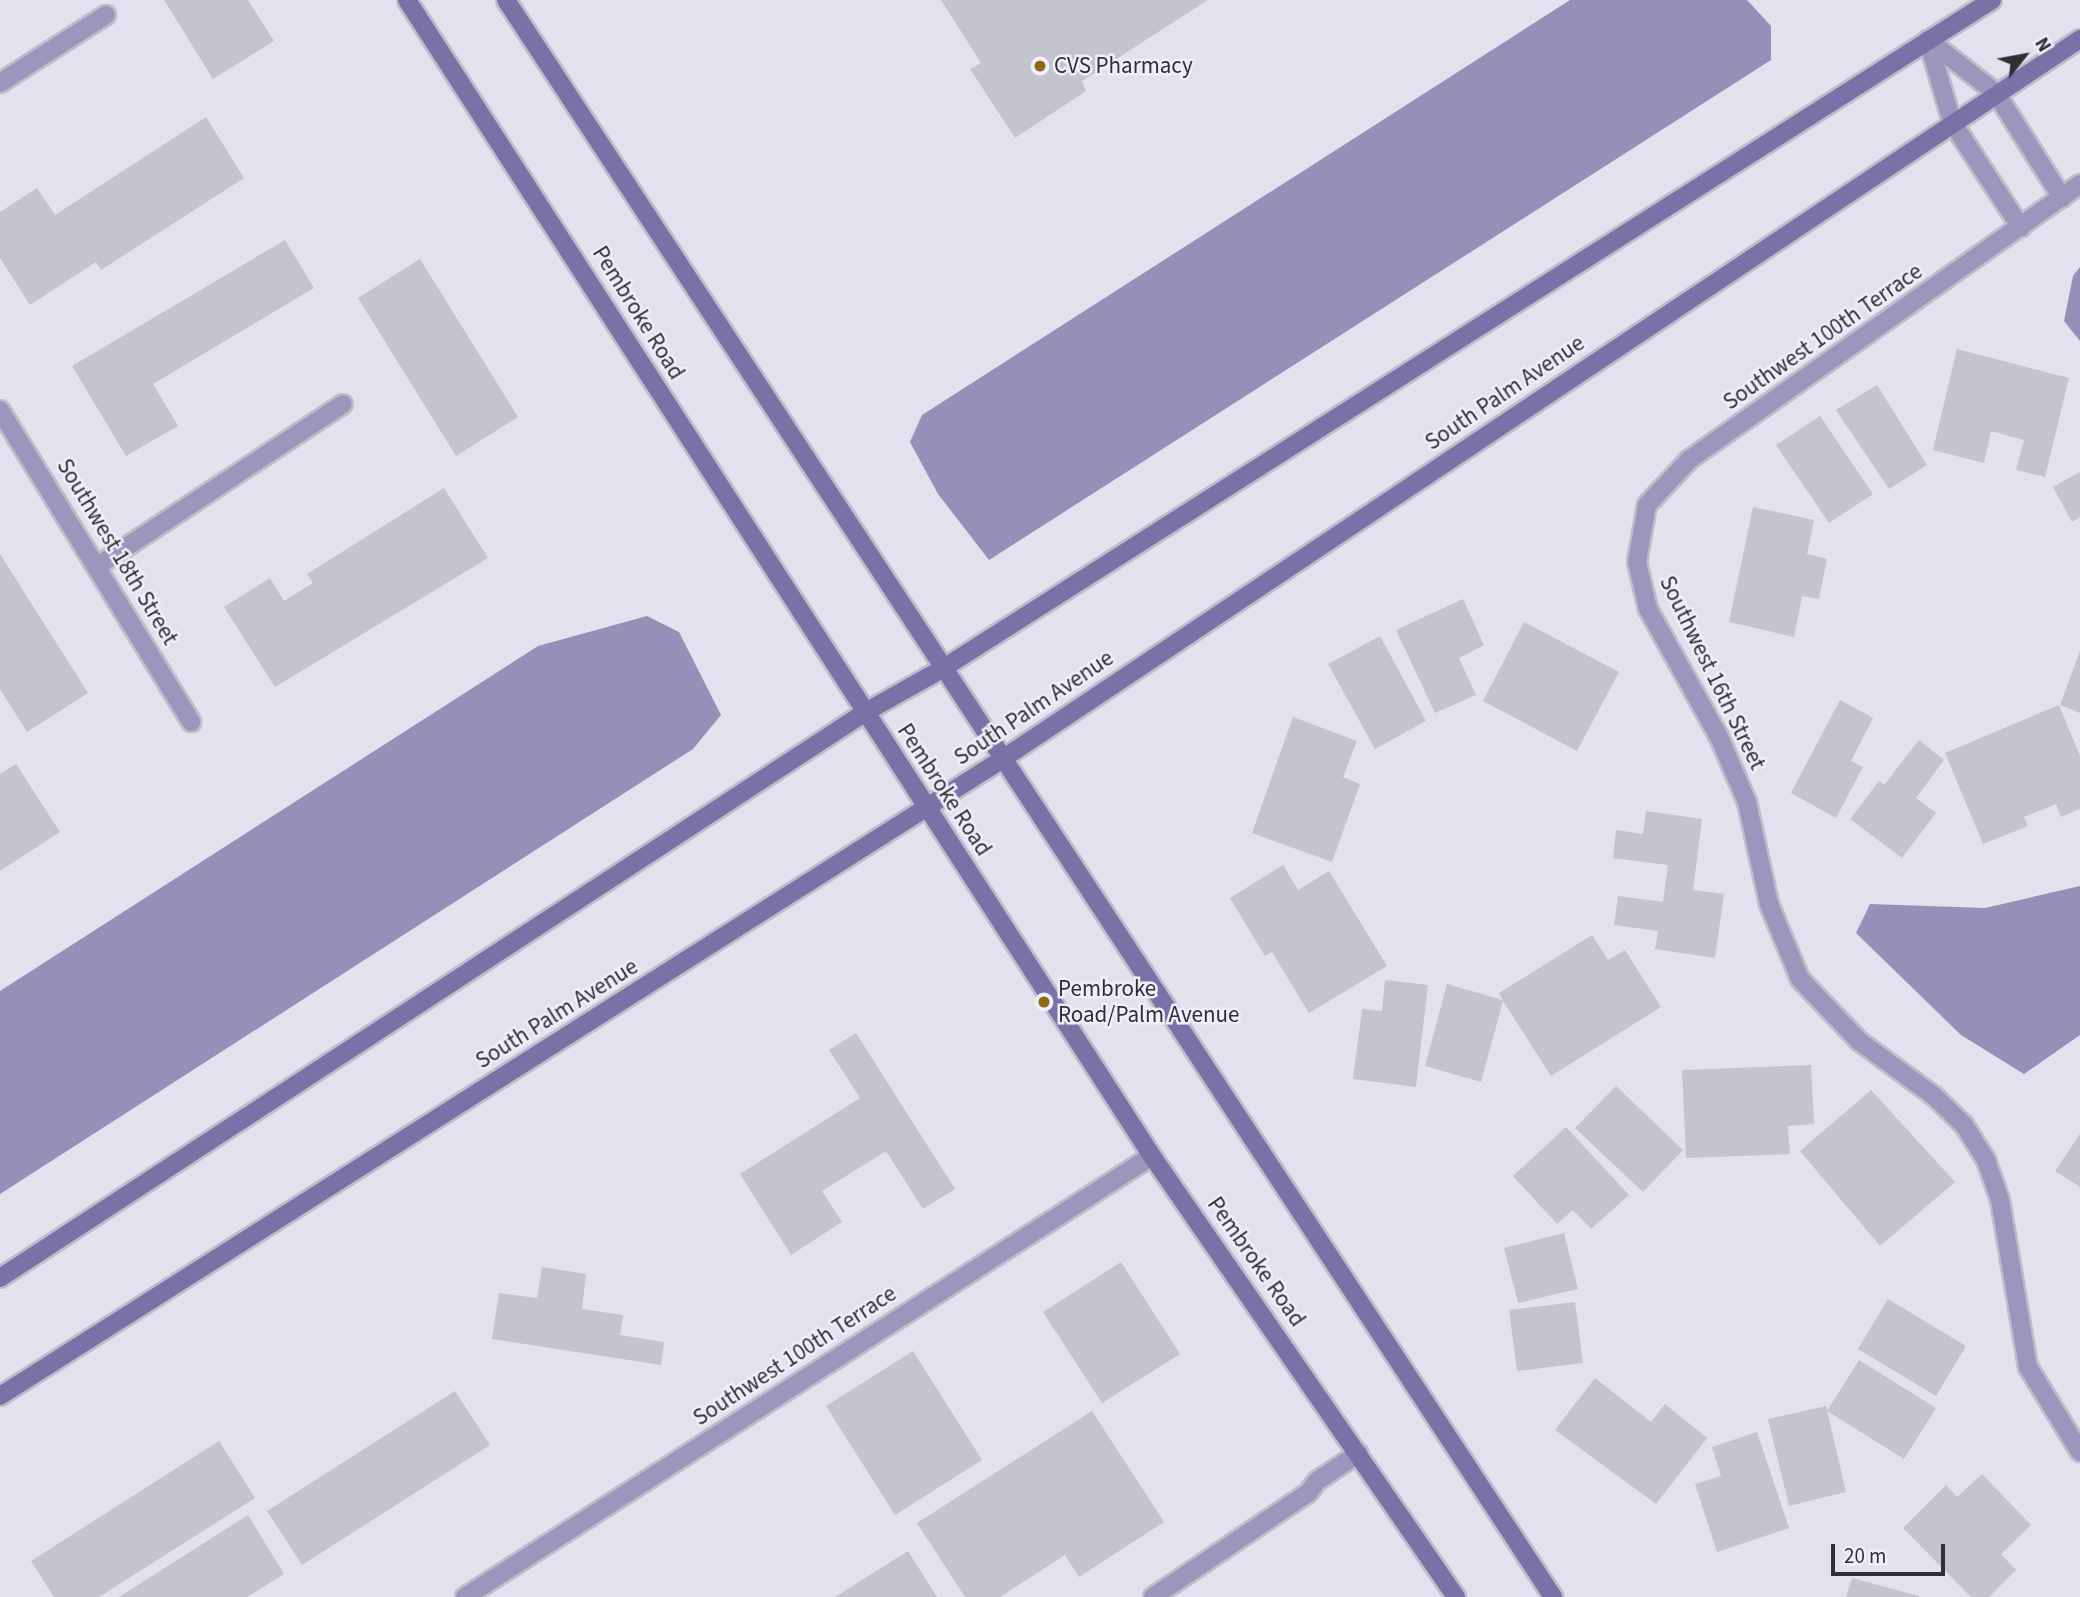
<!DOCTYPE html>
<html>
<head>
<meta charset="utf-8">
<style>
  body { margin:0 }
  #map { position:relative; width:2080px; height:1597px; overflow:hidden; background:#e2e1ee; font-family:"Source Sans 3",sans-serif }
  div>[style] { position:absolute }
  .water>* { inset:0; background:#9490b8 }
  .building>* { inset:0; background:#c4c3d0 }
  .roads { filter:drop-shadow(2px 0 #bebdc9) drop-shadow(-2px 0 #bebdc9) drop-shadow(0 2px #bebdc9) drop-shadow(0 -2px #bebdc9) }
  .minor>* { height:18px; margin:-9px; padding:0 9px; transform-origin:9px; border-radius:9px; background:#9b97bc }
  .secondary>* { height:18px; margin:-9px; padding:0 9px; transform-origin:9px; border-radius:9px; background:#7972a7 }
  .dots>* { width:19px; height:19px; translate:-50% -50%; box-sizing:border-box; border:4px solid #efeefb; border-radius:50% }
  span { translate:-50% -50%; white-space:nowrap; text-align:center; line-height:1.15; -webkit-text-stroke:5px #efeefb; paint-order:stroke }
  .poi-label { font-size:23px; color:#302f34 }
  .left { translate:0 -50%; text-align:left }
  .street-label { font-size:23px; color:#302f34 }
  .north { position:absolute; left:1989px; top:21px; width:70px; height:70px; -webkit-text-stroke:5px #efeefb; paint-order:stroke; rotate:59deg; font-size:19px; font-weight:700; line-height:28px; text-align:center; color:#302f34 }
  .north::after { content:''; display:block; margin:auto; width:24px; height:32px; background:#302f34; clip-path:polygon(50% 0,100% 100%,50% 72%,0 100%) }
  .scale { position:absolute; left:1831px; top:1544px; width:114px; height:32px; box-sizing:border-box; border:4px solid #302f34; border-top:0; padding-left:9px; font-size:21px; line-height:24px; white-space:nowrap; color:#302f34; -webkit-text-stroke:5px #efeefb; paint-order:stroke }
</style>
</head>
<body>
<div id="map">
  <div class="water">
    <div style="clip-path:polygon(1570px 0,1747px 0,1771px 26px,1771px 60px,989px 560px,938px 494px,910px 442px,922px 415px)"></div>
    <div style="clip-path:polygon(2080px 267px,2080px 341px,2064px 321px,2073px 276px)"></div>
    <div style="clip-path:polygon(647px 616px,679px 632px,721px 715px,693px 749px,0 1194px,0 991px,538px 646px)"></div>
    <div style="clip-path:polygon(2080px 886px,2080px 1035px,2024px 1074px,1961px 1035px,1856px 933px,1870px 904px,1985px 908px)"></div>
  </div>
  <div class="building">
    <div style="clip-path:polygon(164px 0,248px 0,274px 41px,213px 79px)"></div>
    <div style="clip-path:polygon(941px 0,1208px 0,1082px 81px,1086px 91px,1015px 138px,970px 69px,981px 63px)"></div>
    <div style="clip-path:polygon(206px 117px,244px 178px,101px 270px,96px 262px,30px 305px,0 258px,0 212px,37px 188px,55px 215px)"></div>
    <div style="clip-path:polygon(285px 240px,314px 288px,153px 384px,178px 426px,126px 456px,72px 366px)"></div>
    <div style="clip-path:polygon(420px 259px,518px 417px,456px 456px,358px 298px)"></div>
    <div style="clip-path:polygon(1957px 349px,2069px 378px,2045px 477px,2016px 470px,2024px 440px,1991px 431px,1984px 463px,1933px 450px)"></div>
    <div style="clip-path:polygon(1877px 385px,1927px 465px,1889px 489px,1836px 410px)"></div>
    <div style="clip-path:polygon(1820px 416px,1873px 494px,1829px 523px,1776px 445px)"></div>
    <div style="clip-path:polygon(2080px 472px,2080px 517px,2072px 522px,2053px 487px)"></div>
    <div style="clip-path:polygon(444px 488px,488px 558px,275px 687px,224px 607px,270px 578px,284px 601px,313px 583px,307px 574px)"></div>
    <div style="clip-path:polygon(1753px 507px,1814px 520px,1807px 554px,1827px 559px,1819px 599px,1802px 596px,1794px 637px,1729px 622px)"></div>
    <div style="clip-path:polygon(0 554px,88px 693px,27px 732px,0 689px)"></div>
    <div style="clip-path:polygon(1463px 599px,1484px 645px,1459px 658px,1476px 695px,1435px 713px,1396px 630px)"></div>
    <div style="clip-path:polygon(1524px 622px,1619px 672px,1577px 751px,1483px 701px)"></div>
    <div style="clip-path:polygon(1380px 636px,1426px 721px,1375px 749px,1328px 664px)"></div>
    <div style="clip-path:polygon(2080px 651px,2080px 713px,2060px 705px)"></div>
    <div style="clip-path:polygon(1840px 700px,1873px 718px,1851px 761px,1863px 767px,1836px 818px,1791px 793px)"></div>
    <div style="clip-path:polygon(2059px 705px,2080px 756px,2080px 809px,2061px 817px,2056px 804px,2024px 817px,2028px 826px,1983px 844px,1945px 753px)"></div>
    <div style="clip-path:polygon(1293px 717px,1357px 741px,1343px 777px,1360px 784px,1332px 862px,1252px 833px)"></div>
    <div style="clip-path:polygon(1919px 740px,1944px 760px,1916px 798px,1936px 813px,1902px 858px,1850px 819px,1879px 781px,1884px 785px)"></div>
    <div style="clip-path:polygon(16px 764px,60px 832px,0 871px,0 774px)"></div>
    <div style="clip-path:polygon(1646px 811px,1702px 819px,1693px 890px,1724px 894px,1715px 958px,1655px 949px,1658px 931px,1614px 925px,1618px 896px,1663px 902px,1668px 865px,1613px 858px,1616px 830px,1643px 834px)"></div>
    <div style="clip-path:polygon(1283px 865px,1298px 890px,1329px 871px,1387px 966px,1309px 1013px,1272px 952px,1265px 956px,1230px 898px)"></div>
    <div style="clip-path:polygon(1592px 935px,1608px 960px,1625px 950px,1661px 1007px,1551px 1076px,1503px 1001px,1481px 1082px,1425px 1066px,1447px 984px,1503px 1000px,1499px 993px)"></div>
    <div style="clip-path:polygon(1385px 980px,1428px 985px,1416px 1087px,1353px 1079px,1362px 1009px,1382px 1011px)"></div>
    <div style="clip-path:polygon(856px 1033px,955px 1189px,923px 1209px,886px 1151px,822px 1191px,842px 1222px,791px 1255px,740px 1174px,860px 1098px,829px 1050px)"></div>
    <div style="clip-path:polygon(1811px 1065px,1814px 1124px,1788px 1126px,1790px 1154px,1686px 1158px,1682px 1070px)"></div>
    <div style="clip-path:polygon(1616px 1086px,1683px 1150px,1643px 1192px,1575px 1128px)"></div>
    <div style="clip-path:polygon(1871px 1090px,1955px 1182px,1880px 1246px,1800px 1151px)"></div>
    <div style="clip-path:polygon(1566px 1127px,1629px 1195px,1591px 1229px,1573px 1210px,1557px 1224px,1513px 1176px)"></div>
    <div style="clip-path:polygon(2080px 1134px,2080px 1187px,2055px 1171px)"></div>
    <div style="clip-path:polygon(1564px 1233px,1578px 1289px,1518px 1303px,1504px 1248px)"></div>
    <div style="clip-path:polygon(1121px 1262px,1180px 1354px,1102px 1403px,1043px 1312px)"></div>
    <div style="clip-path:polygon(542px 1267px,586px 1274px,582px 1309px,623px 1315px,620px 1335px,664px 1342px,661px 1365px,492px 1339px,499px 1293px,537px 1298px)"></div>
    <div style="clip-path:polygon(1888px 1299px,1966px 1346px,1936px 1396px,1858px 1349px)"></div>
    <div style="clip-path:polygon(1575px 1302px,1583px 1363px,1517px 1371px,1509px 1310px)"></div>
    <div style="clip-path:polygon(913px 1351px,982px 1460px,895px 1515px,826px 1406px)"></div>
    <div style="clip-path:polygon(1859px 1360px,1936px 1408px,1904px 1459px,1827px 1411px)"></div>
    <div style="clip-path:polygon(1595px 1378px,1651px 1422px,1665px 1404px,1707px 1438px,1656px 1504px,1555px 1430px)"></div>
    <div style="clip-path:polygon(455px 1391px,490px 1445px,302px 1565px,267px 1511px)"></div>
    <div style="clip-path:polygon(1826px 1406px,1846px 1492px,1789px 1506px,1768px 1419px)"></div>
    <div style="clip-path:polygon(1092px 1411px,1164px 1522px,1079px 1577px,1065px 1555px,1000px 1597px,965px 1597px,917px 1523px)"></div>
    <div style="clip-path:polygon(1757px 1432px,1789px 1528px,1717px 1552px,1695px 1484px,1721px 1476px,1712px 1447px)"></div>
    <div style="clip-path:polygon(219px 1441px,255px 1498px,99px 1597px,54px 1597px,31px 1561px)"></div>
    <div style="clip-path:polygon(1982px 1474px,2031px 1525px,2001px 1554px,2016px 1570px,1989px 1597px,1971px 1597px,1903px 1528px,1946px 1485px,1957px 1497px)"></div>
    <div style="clip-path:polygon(248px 1515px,284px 1574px,247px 1597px,119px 1597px)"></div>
    <div style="clip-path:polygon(908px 1551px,937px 1597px,835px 1597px)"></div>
    <div style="clip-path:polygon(1852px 1578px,1919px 1596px,1919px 1597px,1846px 1597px)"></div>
  </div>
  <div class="roads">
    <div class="minor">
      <div style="left:1928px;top:40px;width:85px;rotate:73.7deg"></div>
      <div style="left:1952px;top:122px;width:126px;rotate:56.9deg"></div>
      <div style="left:1928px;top:40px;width:86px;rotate:37.9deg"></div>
      <div style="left:1996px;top:93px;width:124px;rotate:57.8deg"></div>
      <div style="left:0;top:83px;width:126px;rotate:-32.7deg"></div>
      <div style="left:2080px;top:184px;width:480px;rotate:144.8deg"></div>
      <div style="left:1688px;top:461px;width:60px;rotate:133deg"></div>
      <div style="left:1647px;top:505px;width:58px;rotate:100deg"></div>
      <div style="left:1637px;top:562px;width:48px;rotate:76.8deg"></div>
      <div style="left:1648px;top:609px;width:146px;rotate:61deg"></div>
      <div style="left:1719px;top:737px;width:71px;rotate:66.7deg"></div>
      <div style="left:1747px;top:802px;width:104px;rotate:77.8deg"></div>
      <div style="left:1769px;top:904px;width:81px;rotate:67.5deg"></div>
      <div style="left:1800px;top:979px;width:86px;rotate:46.4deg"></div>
      <div style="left:1859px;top:1041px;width:93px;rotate:36.3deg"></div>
      <div style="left:1934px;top:1096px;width:42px;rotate:44deg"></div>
      <div style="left:1964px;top:1125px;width:41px;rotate:57.8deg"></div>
      <div style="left:1986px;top:1160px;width:42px;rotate:70.7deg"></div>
      <div style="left:2000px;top:1200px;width:169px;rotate:80.5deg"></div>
      <div style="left:2028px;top:1367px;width:100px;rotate:58.5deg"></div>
      <div style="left:0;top:410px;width:366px;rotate:58.5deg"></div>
      <div style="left:99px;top:565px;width:292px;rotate:-33.4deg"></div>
      <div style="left:465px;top:1597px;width:816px;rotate:-32.7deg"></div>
      <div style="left:1153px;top:1597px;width:187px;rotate:-33.9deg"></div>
      <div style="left:1308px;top:1493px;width:15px;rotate:-53deg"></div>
      <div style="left:1317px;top:1481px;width:50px;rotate:-33.7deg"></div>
    </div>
    <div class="secondary">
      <div style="left:407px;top:0;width:1375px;rotate:57.2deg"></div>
      <div style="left:1152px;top:1156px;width:536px;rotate:55.42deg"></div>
      <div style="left:506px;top:0;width:1910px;rotate:56.75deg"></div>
      <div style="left:0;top:1278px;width:1032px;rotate:-33.18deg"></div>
      <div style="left:864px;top:713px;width:90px;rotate:-29.4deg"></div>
      <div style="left:942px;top:669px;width:1245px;rotate:-32.5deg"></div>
      <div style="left:0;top:1396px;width:1186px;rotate:-32.43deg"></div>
      <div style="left:1001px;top:760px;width:1298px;rotate:-33.75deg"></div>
    </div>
  </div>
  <div class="dots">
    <div style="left:1040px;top:66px;background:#90680f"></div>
    <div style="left:1044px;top:1002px;background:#90680f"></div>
  </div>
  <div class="poi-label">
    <span class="left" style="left:1054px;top:66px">CVS Pharmacy</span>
    <span class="left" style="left:1058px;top:1002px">Pembroke<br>Road/Palm Avenue</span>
  </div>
  <div class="street-label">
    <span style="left:638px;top:313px;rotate:58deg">Pembroke Road</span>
    <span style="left:1823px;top:337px;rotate:-35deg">Southwest 100th Terrace</span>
    <span style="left:1505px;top:393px;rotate:-34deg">South Palm Avenue</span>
    <span style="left:117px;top:552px;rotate:59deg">Southwest 18th Street</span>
    <span style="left:1712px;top:673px;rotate:64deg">Southwest 16th Street</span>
    <span style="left:1034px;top:708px;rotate:-34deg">South Palm Avenue</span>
    <span style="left:944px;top:790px;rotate:57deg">Pembroke Road</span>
    <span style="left:557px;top:1014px;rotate:-32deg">South Palm Avenue</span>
    <span style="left:1256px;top:1262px;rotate:55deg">Pembroke Road</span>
    <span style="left:795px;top:1356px;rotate:-33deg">Southwest 100th Terrace</span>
  </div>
  <div class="north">N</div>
  <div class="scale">20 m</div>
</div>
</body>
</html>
